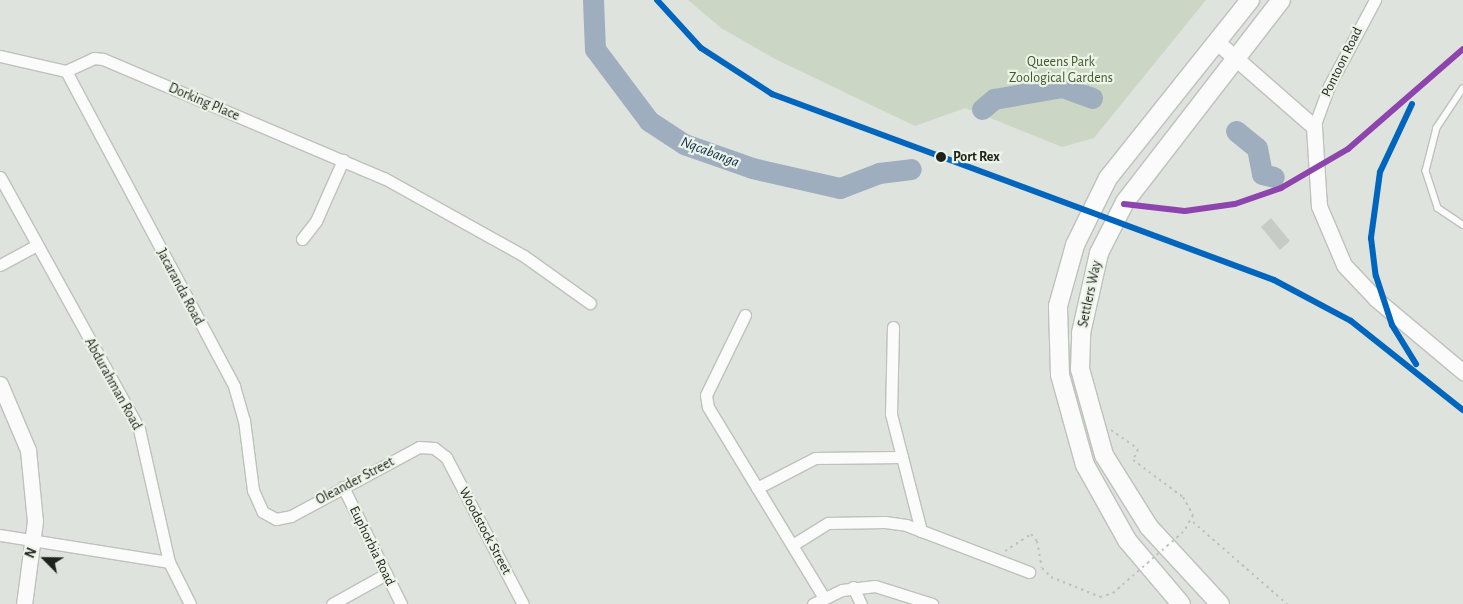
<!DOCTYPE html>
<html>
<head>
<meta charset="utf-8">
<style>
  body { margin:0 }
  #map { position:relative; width:1463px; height:604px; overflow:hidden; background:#dfe3dd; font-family:"Alegreya Sans",sans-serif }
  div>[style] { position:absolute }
  .green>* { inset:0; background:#cbd6c4 }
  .river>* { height:21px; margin:-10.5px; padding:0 10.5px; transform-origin:10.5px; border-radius:10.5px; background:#9faebf }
  .building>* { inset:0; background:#c7cbc6 }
  .path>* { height:2px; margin-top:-1px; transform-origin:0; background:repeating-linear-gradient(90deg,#c0c1bf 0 2.5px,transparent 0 6.5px) }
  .roads { filter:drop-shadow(1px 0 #bec1bc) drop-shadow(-1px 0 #bec1bc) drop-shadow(0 1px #bec1bc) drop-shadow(0 -1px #bec1bc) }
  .lane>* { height:5.5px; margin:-2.75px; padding:0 2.75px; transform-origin:2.75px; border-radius:2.75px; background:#fafbfa }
  .street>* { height:11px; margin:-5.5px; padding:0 5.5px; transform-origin:5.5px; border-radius:5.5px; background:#fafbfa }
  .secondary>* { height:15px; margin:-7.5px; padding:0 7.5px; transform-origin:7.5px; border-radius:7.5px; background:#fafbfa }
  .primary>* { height:18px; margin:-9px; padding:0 9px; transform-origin:9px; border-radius:9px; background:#fafbfa }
  .path-bridge>* { height:2px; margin-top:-1px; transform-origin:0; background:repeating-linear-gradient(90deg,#c0c1bf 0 2.5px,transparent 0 6.5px) }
  .rail-1>* { height:6px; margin:-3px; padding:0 3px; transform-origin:3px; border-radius:3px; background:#0065bd }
  .rail-2>* { height:6px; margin:-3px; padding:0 3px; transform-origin:3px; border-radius:3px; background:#8e44ad }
  .dots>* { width:14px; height:14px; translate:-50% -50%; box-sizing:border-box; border:2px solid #ecf3e7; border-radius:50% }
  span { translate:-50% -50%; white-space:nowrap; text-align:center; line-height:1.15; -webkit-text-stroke:4.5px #ecf3e7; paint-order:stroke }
  .park-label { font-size:14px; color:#415a2d }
  .street-label { font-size:14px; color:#1e211c }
  .stop-label { font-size:14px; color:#1e211c; font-weight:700 }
  .left { translate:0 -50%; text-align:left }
  .water-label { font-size:15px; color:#0a2a4e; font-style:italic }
  .north { position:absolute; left:20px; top:534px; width:50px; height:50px; -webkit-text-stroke:4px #ecf3e7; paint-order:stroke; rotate:293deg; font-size:14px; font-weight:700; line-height:20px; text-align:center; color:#1e211c }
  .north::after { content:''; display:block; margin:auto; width:18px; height:22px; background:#1e211c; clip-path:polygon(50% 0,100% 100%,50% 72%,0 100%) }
</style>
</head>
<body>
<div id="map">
  <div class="green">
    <div style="clip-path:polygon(688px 0,1206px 0,1094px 138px,1062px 147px,965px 108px,915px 126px,775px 59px,721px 28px)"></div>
  </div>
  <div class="river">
    <div style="left:593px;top:0;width:49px;rotate:87.7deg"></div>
    <div style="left:595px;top:49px;width:90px;rotate:53.1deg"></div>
    <div style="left:649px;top:121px;width:42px;rotate:33.3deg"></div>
    <div style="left:684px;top:144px;width:72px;rotate:19.4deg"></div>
    <div style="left:752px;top:168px;width:90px;rotate:12.8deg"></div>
    <div style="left:840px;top:188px;width:42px;rotate:-21deg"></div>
    <div style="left:879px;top:173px;width:32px;rotate:-7deg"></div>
    <div style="left:982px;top:109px;width:16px;rotate:-40deg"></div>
    <div style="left:994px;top:99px;width:69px;rotate:-10deg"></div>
    <div style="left:1062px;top:87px;width:32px;rotate:20deg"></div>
    <div style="left:1236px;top:131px;width:27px;rotate:39deg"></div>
    <div style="left:1257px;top:148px;width:26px;rotate:79deg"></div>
    <div style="left:1262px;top:174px;width:12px;rotate:14deg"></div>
  </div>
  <div class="building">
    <div style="clip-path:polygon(1271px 218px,1290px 241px,1280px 250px,1261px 227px)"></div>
  </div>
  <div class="path">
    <div style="left:1111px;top:430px;width:33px;rotate:35deg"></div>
    <div style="left:1138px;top:449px;width:12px;rotate:114deg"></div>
    <div style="left:1133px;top:460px;width:62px;rotate:36.5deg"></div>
    <div style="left:1183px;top:497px;width:21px;rotate:61deg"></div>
    <div style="left:1193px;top:515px;width:18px;rotate:119deg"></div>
    <div style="left:1193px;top:522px;width:125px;rotate:41.1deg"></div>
    <div style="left:1005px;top:551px;width:31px;rotate:-33deg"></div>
    <div style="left:1031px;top:534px;width:9px;rotate:49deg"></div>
    <div style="left:1037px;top:541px;width:27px;rotate:80deg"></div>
    <div style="left:1042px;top:568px;width:13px;rotate:45deg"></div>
    <div style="left:1051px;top:577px;width:53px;rotate:22.2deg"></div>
    <div style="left:1100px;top:597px;width:14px;rotate:-17deg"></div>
  </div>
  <div class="roads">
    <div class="lane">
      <div style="left:1463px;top:89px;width:47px;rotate:123.7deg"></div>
      <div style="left:1437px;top:128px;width:44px;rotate:104.3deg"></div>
      <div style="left:1426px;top:171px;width:39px;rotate:72deg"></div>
      <div style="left:1438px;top:208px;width:30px;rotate:34deg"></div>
    </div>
    <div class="street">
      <div style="left:0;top:56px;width:68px;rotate:12.8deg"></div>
      <div style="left:66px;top:71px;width:357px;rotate:61.9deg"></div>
      <div style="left:234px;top:386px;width:35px;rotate:74deg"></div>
      <div style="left:244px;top:420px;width:71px;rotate:82.7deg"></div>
      <div style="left:253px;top:490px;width:24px;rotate:66deg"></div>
      <div style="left:263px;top:512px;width:15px;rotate:28deg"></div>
      <div style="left:276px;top:519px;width:15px;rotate:-11deg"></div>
      <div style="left:291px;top:516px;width:145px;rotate:-28.3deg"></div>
      <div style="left:419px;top:447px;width:15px;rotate:4deg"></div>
      <div style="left:434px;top:448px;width:15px;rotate:37deg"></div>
      <div style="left:446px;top:457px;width:166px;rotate:62.4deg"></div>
      <div style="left:66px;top:71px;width:31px;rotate:-25deg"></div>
      <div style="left:94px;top:58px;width:9px;rotate:6deg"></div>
      <div style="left:103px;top:59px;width:305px;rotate:23deg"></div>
      <div style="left:384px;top:178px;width:160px;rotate:29.1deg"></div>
      <div style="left:524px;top:256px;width:81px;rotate:35.5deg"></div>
      <div style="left:1314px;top:127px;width:44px;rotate:-69.9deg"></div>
      <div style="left:1329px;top:86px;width:98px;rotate:-61.9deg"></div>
      <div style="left:0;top:177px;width:288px;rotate:61.1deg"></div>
      <div style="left:139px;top:429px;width:136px;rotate:77.3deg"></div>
      <div style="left:169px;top:562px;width:47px;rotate:63.4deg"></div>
      <div style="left:302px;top:239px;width:23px;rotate:-52deg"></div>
      <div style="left:316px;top:221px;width:67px;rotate:-66.1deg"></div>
      <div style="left:0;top:265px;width:42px;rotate:-28.4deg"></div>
      <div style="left:745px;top:315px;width:89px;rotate:116deg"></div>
      <div style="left:706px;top:395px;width:12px;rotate:81deg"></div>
      <div style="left:708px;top:407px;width:223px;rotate:58.7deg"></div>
      <div style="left:893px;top:327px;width:87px;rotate:91.3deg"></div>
      <div style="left:891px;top:414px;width:121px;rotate:75.6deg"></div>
      <div style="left:343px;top:487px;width:131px;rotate:63.6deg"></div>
      <div style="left:757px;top:488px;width:65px;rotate:-27.3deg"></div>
      <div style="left:815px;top:458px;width:87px;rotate:-0.7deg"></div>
      <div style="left:0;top:535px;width:171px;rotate:9.1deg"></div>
      <div style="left:794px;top:544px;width:40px;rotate:-32deg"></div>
      <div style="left:828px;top:523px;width:57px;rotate:-1deg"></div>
      <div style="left:885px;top:522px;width:21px;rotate:8deg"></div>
      <div style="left:906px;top:525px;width:132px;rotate:20.9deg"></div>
      <div style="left:853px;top:587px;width:19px;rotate:65deg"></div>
      <div style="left:332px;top:604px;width:62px;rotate:-29.1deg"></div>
      <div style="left:813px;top:604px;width:32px;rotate:-26deg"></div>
      <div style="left:842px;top:590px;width:33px;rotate:-7deg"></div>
      <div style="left:875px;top:586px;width:60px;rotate:17.5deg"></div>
    </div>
    <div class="secondary">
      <div style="left:1217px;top:42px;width:129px;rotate:41.2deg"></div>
      <div style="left:1314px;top:127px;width:79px;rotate:86.4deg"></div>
      <div style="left:1319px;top:206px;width:64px;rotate:67deg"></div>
      <div style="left:1344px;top:265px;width:47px;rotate:46.7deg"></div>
      <div style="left:1376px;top:299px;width:114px;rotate:40deg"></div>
      <div style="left:0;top:384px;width:72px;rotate:67deg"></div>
      <div style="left:28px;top:450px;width:71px;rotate:84.4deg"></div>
      <div style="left:35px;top:521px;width:84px;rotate:97.5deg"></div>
    </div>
    <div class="primary">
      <div style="left:1181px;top:604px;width:84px;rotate:-130.2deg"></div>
      <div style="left:1127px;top:540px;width:86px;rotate:-119.2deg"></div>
      <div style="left:1085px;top:465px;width:93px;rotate:-105.5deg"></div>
      <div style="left:1060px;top:375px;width:69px;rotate:-91.7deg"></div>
      <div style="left:1058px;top:306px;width:63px;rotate:-74.4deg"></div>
      <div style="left:1075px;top:245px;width:75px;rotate:-63.8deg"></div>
      <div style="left:1108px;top:178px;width:228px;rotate:-51.4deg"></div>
      <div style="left:1220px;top:604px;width:105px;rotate:-132.7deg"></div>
      <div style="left:1149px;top:527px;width:85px;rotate:-122deg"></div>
      <div style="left:1104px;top:455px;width:89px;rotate:-105.6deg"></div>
      <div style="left:1080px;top:369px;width:36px;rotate:-88deg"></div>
      <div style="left:1081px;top:333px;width:82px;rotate:-77.3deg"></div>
      <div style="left:1099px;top:253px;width:57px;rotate:-63deg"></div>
      <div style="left:1125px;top:202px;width:255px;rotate:-52.3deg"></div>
    </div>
  </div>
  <div class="path-bridge">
    <div style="left:1113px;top:593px;width:94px;rotate:-41.1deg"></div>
  </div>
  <div class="rail-1">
    <div style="left:657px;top:0;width:65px;rotate:47.5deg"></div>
    <div style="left:701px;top:48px;width:85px;rotate:32.9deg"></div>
    <div style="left:772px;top:94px;width:535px;rotate:20.33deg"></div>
    <div style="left:1274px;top:280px;width:87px;rotate:28deg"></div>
    <div style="left:1351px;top:321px;width:143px;rotate:38.5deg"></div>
    <div style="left:1412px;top:104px;width:75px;rotate:115.2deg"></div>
    <div style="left:1380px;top:172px;width:67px;rotate:97.8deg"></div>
    <div style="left:1371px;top:238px;width:38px;rotate:83deg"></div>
    <div style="left:1376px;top:276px;width:52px;rotate:71.9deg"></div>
    <div style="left:1392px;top:325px;width:46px;rotate:58.4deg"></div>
  </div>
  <div class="rail-2">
    <div style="left:1124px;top:204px;width:61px;rotate:6.5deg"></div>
    <div style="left:1185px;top:211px;width:50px;rotate:-8deg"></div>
    <div style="left:1235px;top:204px;width:49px;rotate:-19.2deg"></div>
    <div style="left:1281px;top:188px;width:78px;rotate:-30.2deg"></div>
    <div style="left:1348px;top:149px;width:152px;rotate:-41deg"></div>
  </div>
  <div class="dots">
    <div style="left:941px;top:157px;background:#1e211c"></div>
  </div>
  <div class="park-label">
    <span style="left:1061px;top:70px">Queens Park<br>Zoological Gardens</span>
  </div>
  <div class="street-label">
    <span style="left:1342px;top:62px;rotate:-64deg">Pontoon Road</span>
    <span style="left:204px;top:102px;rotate:23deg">Dorking Place</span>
    <span style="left:180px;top:287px;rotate:62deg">Jacaranda Road</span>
    <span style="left:1090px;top:294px;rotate:-78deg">Settlers Way</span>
    <span style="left:113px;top:384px;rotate:61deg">Abdurahman Road</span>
    <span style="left:355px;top:481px;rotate:-28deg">Oleander Street</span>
    <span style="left:485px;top:531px;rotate:62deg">Woodstock Street</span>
    <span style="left:372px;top:546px;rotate:64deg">Euphorbia Road</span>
  </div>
  <div class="stop-label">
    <span class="left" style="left:953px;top:157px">Port Rex</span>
  </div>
  <div class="water-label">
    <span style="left:710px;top:152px;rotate:21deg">Nqcabanga</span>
  </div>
  <div class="north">N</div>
</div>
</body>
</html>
